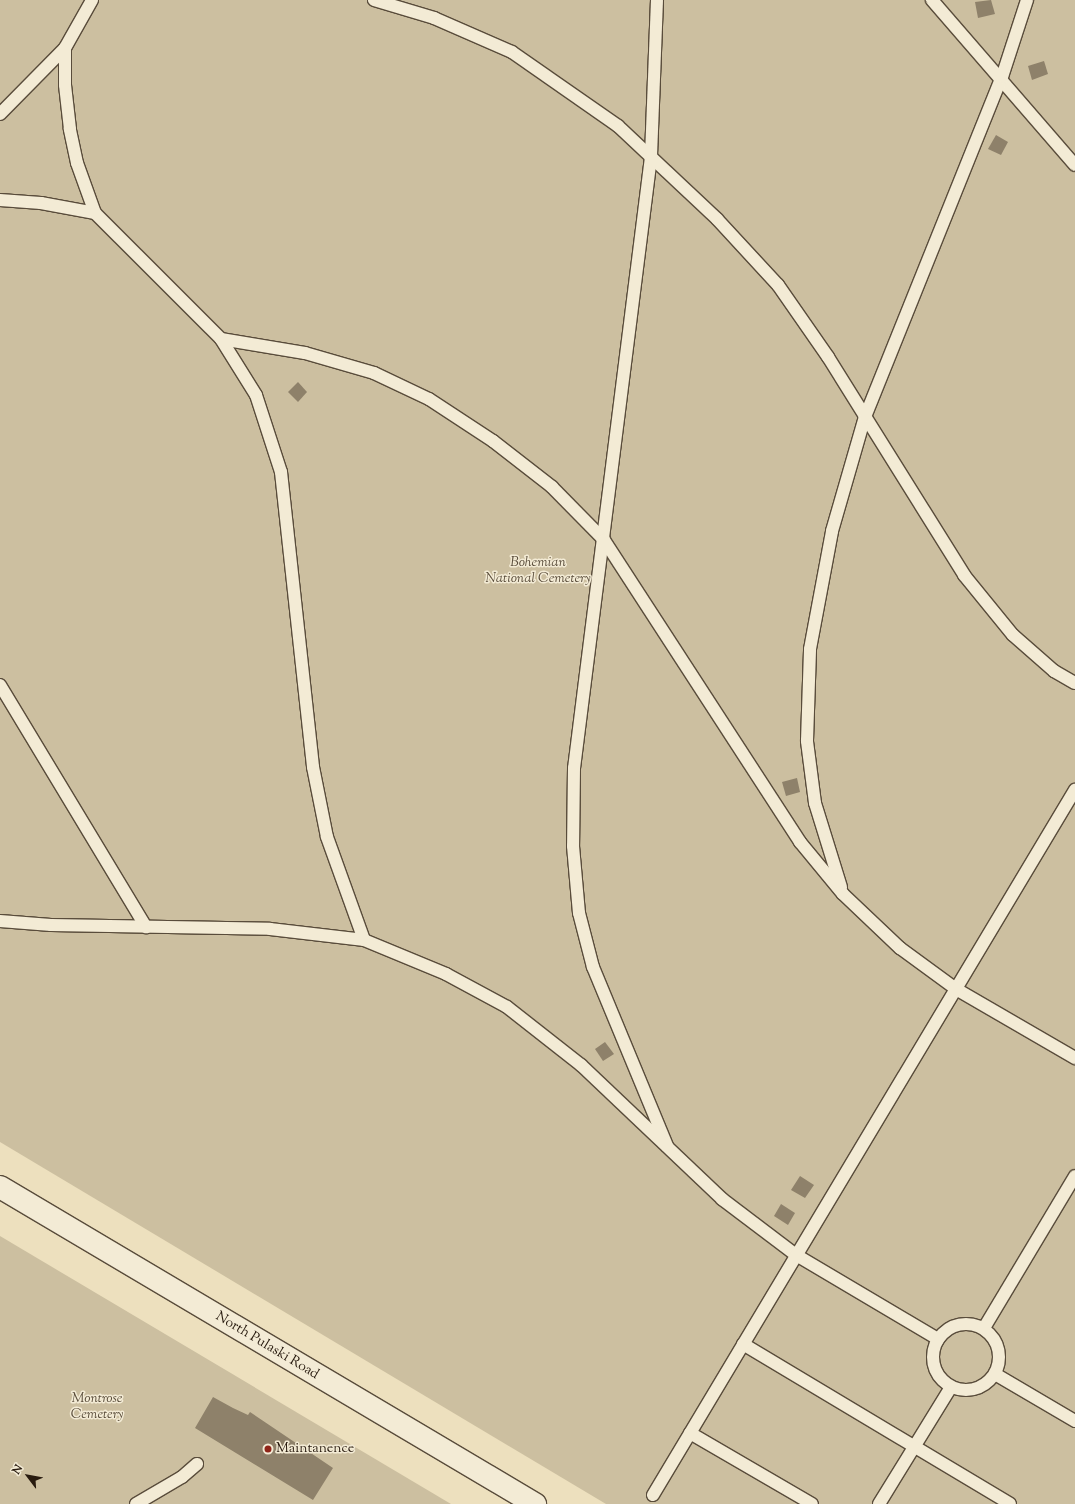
<!DOCTYPE html>
<html>
<head>
<meta charset="utf-8">
<style>
  body { margin:0 }
  #map { position:relative; width:1075px; height:1504px; overflow:hidden; background:#ede0be; font-family:"Sorts Mill Goudy",serif }
  div>[style] { position:absolute }
  .green>* { inset:0; background:#ccbfa0 }
  .building>* { inset:0; background:#8e816a }
  .roads { filter:drop-shadow(1px 0 #594c3b) drop-shadow(-1px 0 #594c3b) drop-shadow(0 1px #594c3b) drop-shadow(0 -1px #594c3b) }
  .lane>* { height:12px; margin:-6px; padding:0 6px; transform-origin:6px; border-radius:6px; background:#f3ebd5 }
  .lane>.ring { margin:-6px; padding:0; box-sizing:content-box; background:none; border:12px solid #f3ebd5; border-radius:50% }
  .secondary>* { height:22px; margin:-11px; padding:0 11px; transform-origin:11px; border-radius:11px; background:#f3ebd5 }
  .dots>* { width:11px; height:11px; translate:-50% -50%; box-sizing:border-box; border:2px solid #f3ebd5; border-radius:50% }
  span { translate:-50% -50%; white-space:nowrap; text-align:center; line-height:1.15; -webkit-text-stroke:3px #f3ebd5; paint-order:stroke }
  .park-label { font-size:14px; color:#594c3a; font-style:italic }
  .street-label { font-size:14px; color:#281b0f }
  .poi-label { font-size:14px; color:#281b0f }
  .left { translate:0 -50%; text-align:left }
  .north { position:absolute; left:8px; top:1456px; width:40px; height:40px; -webkit-text-stroke:3px #f3ebd5; paint-order:stroke; rotate:302deg; font-size:11px; font-weight:700; line-height:16px; text-align:center; color:#281b0f }
  .north::after { content:''; display:block; margin:auto; width:14px; height:18px; background:#281b0f; clip-path:polygon(50% 0,100% 100%,50% 72%,0 100%) }
</style>
</head>
<body>
<div id="map">
  <div class="green">
    <div style="clip-path:polygon(0 0,1075px 0,1075px 1504px,606px 1504px,0 1142px)"></div>
    <div style="clip-path:polygon(0 1236px,451px 1504px,0 1504px)"></div>
  </div>
  <div class="building">
    <div style="clip-path:polygon(991px 0,995px 14px,978px 18px,975px 2px)"></div>
    <div style="clip-path:polygon(1044px 61px,1048px 74px,1032px 80px,1028px 66px)"></div>
    <div style="clip-path:polygon(996px 135px,1008px 142px,1001px 155px,988px 149px)"></div>
    <div style="clip-path:polygon(298px 382px,307px 392px,298px 402px,288px 392px)"></div>
    <div style="clip-path:polygon(797px 778px,800px 792px,786px 796px,782px 782px)"></div>
    <div style="clip-path:polygon(605px 1042px,614px 1054px,603px 1061px,595px 1049px)"></div>
    <div style="clip-path:polygon(800px 1176px,814px 1185px,805px 1198px,791px 1190px)"></div>
    <div style="clip-path:polygon(781px 1204px,795px 1213px,788px 1225px,774px 1216px)"></div>
    <div style="clip-path:polygon(213px 1397px,233px 1408px,248px 1415px,250px 1412px,333px 1468px,313px 1500px,195px 1428px)"></div>
  </div>
  <div class="roads">
    <div class="lane">
      <div style="left:374px;top:0;width:63px;rotate:16.7deg"></div>
      <div style="left:434px;top:18px;width:85px;rotate:23.6deg"></div>
      <div style="left:512px;top:52px;width:129px;rotate:34.9deg"></div>
      <div style="left:618px;top:126px;width:136px;rotate:43.2deg"></div>
      <div style="left:717px;top:219px;width:90px;rotate:47.3deg"></div>
      <div style="left:778px;top:285px;width:88px;rotate:55.2deg"></div>
      <div style="left:828px;top:357px;width:257px;rotate:58deg"></div>
      <div style="left:964px;top:575px;width:77px;rotate:50.8deg"></div>
      <div style="left:1013px;top:635px;width:55px;rotate:41.3deg"></div>
      <div style="left:1054px;top:671px;width:24px;rotate:30deg"></div>
      <div style="left:657px;top:0;width:157px;rotate:92.2deg"></div>
      <div style="left:651px;top:157px;width:616px;rotate:97.18deg"></div>
      <div style="left:574px;top:768px;width:78px;rotate:90.7deg"></div>
      <div style="left:573px;top:846px;width:67px;rotate:84.9deg"></div>
      <div style="left:579px;top:913px;width:56px;rotate:75.5deg"></div>
      <div style="left:593px;top:967px;width:194px;rotate:67.5deg"></div>
      <div style="left:932px;top:0;width:218px;rotate:49.1deg"></div>
      <div style="left:0;top:114px;width:93px;rotate:-45.4deg"></div>
      <div style="left:65px;top:48px;width:55px;rotate:-60.6deg"></div>
      <div style="left:0;top:200px;width:41px;rotate:4.2deg"></div>
      <div style="left:41px;top:203px;width:55px;rotate:10.5deg"></div>
      <div style="left:95px;top:213px;width:53px;rotate:-109.8deg"></div>
      <div style="left:77px;top:163px;width:35px;rotate:-102deg"></div>
      <div style="left:70px;top:129px;width:44px;rotate:-96.5deg"></div>
      <div style="left:65px;top:85px;width:37px;rotate:-90deg"></div>
      <div style="left:95px;top:213px;width:178px;rotate:45deg"></div>
      <div style="left:221px;top:339px;width:66px;rotate:58deg"></div>
      <div style="left:256px;top:395px;width:81px;rotate:72deg"></div>
      <div style="left:281px;top:472px;width:297px;rotate:83.8deg"></div>
      <div style="left:313px;top:767px;width:71px;rotate:78.7deg"></div>
      <div style="left:327px;top:837px;width:109px;rotate:70.2deg"></div>
      <div style="left:221px;top:339px;width:85px;rotate:9.5deg"></div>
      <div style="left:305px;top:353px;width:72px;rotate:16.2deg"></div>
      <div style="left:374px;top:373px;width:61px;rotate:25.3deg"></div>
      <div style="left:429px;top:399px;width:77px;rotate:33.3deg"></div>
      <div style="left:493px;top:441px;width:75px;rotate:37.9deg"></div>
      <div style="left:552px;top:487px;width:74px;rotate:45.5deg"></div>
      <div style="left:604px;top:540px;width:360px;rotate:57deg"></div>
      <div style="left:800px;top:842px;width:67px;rotate:50.4deg"></div>
      <div style="left:843px;top:894px;width:79px;rotate:43.5deg"></div>
      <div style="left:900px;top:948px;width:69px;rotate:36.2deg"></div>
      <div style="left:956px;top:989px;width:138px;rotate:30.1deg"></div>
      <div style="left:0;top:685px;width:283px;rotate:58.9deg"></div>
      <div style="left:841px;top:887px;width:88px;rotate:-107.2deg"></div>
      <div style="left:815px;top:803px;width:63px;rotate:-97.4deg"></div>
      <div style="left:807px;top:741px;width:92px;rotate:-88.1deg"></div>
      <div style="left:810px;top:649px;width:120px;rotate:-79.4deg"></div>
      <div style="left:832px;top:531px;width:119px;rotate:-73.9deg"></div>
      <div style="left:865px;top:417px;width:367px;rotate:-68.1deg"></div>
      <div style="left:1002px;top:77px;width:81px;rotate:-72deg"></div>
      <div style="left:0;top:921px;width:51px;rotate:4.5deg"></div>
      <div style="left:51px;top:925px;width:219px;rotate:1deg"></div>
      <div style="left:270px;top:929px;width:95px;rotate:6.7deg"></div>
      <div style="left:364px;top:940px;width:89px;rotate:22.5deg"></div>
      <div style="left:446px;top:974px;width:69px;rotate:28.4deg"></div>
      <div style="left:507px;top:1007px;width:94px;rotate:38.1deg"></div>
      <div style="left:581px;top:1065px;width:195px;rotate:43.5deg"></div>
      <div style="left:722px;top:1199px;width:93px;rotate:37.1deg"></div>
      <div style="left:796px;top:1255px;width:165px;rotate:30.6deg"></div>
      <div class="ring" style="left:933px;top:1324px;width:54px;height:54px"></div>
      <div style="left:984px;top:1328px;width:177px;rotate:-59.1deg"></div>
      <div style="left:743px;top:1344px;width:311px;rotate:30.9deg"></div>
      <div style="left:995px;top:1374px;width:93px;rotate:30.4deg"></div>
      <div style="left:690px;top:1433px;width:141px;rotate:30.2deg"></div>
      <div style="left:653px;top:1495px;width:822px;rotate:-59.1deg"></div>
      <div style="left:136px;top:1504px;width:53px;rotate:-30.4deg"></div>
      <div style="left:182px;top:1477px;width:20px;rotate:-41deg"></div>
      <div style="left:879px;top:1504px;width:137px;rotate:-58.4deg"></div>
    </div>
    <div class="secondary">
      <div style="left:0;top:1187px;width:622px;rotate:30.65deg"></div>
    </div>
  </div>
  <div class="dots">
    <div style="left:268px;top:1449px;background:#8f2418"></div>
  </div>
  <div class="park-label">
    <span style="left:538px;top:571px">Bohemian<br>National Cemetery</span>
    <span style="left:97px;top:1407px">Montrose<br>Cemetery</span>
  </div>
  <div class="street-label">
    <span style="left:267px;top:1346px;rotate:31deg">North Pulaski Road</span>
  </div>
  <div class="poi-label">
    <span class="left" style="left:276px;top:1449px">Maintanence</span>
  </div>
  <div class="north">N</div>
</div>
</body>
</html>
